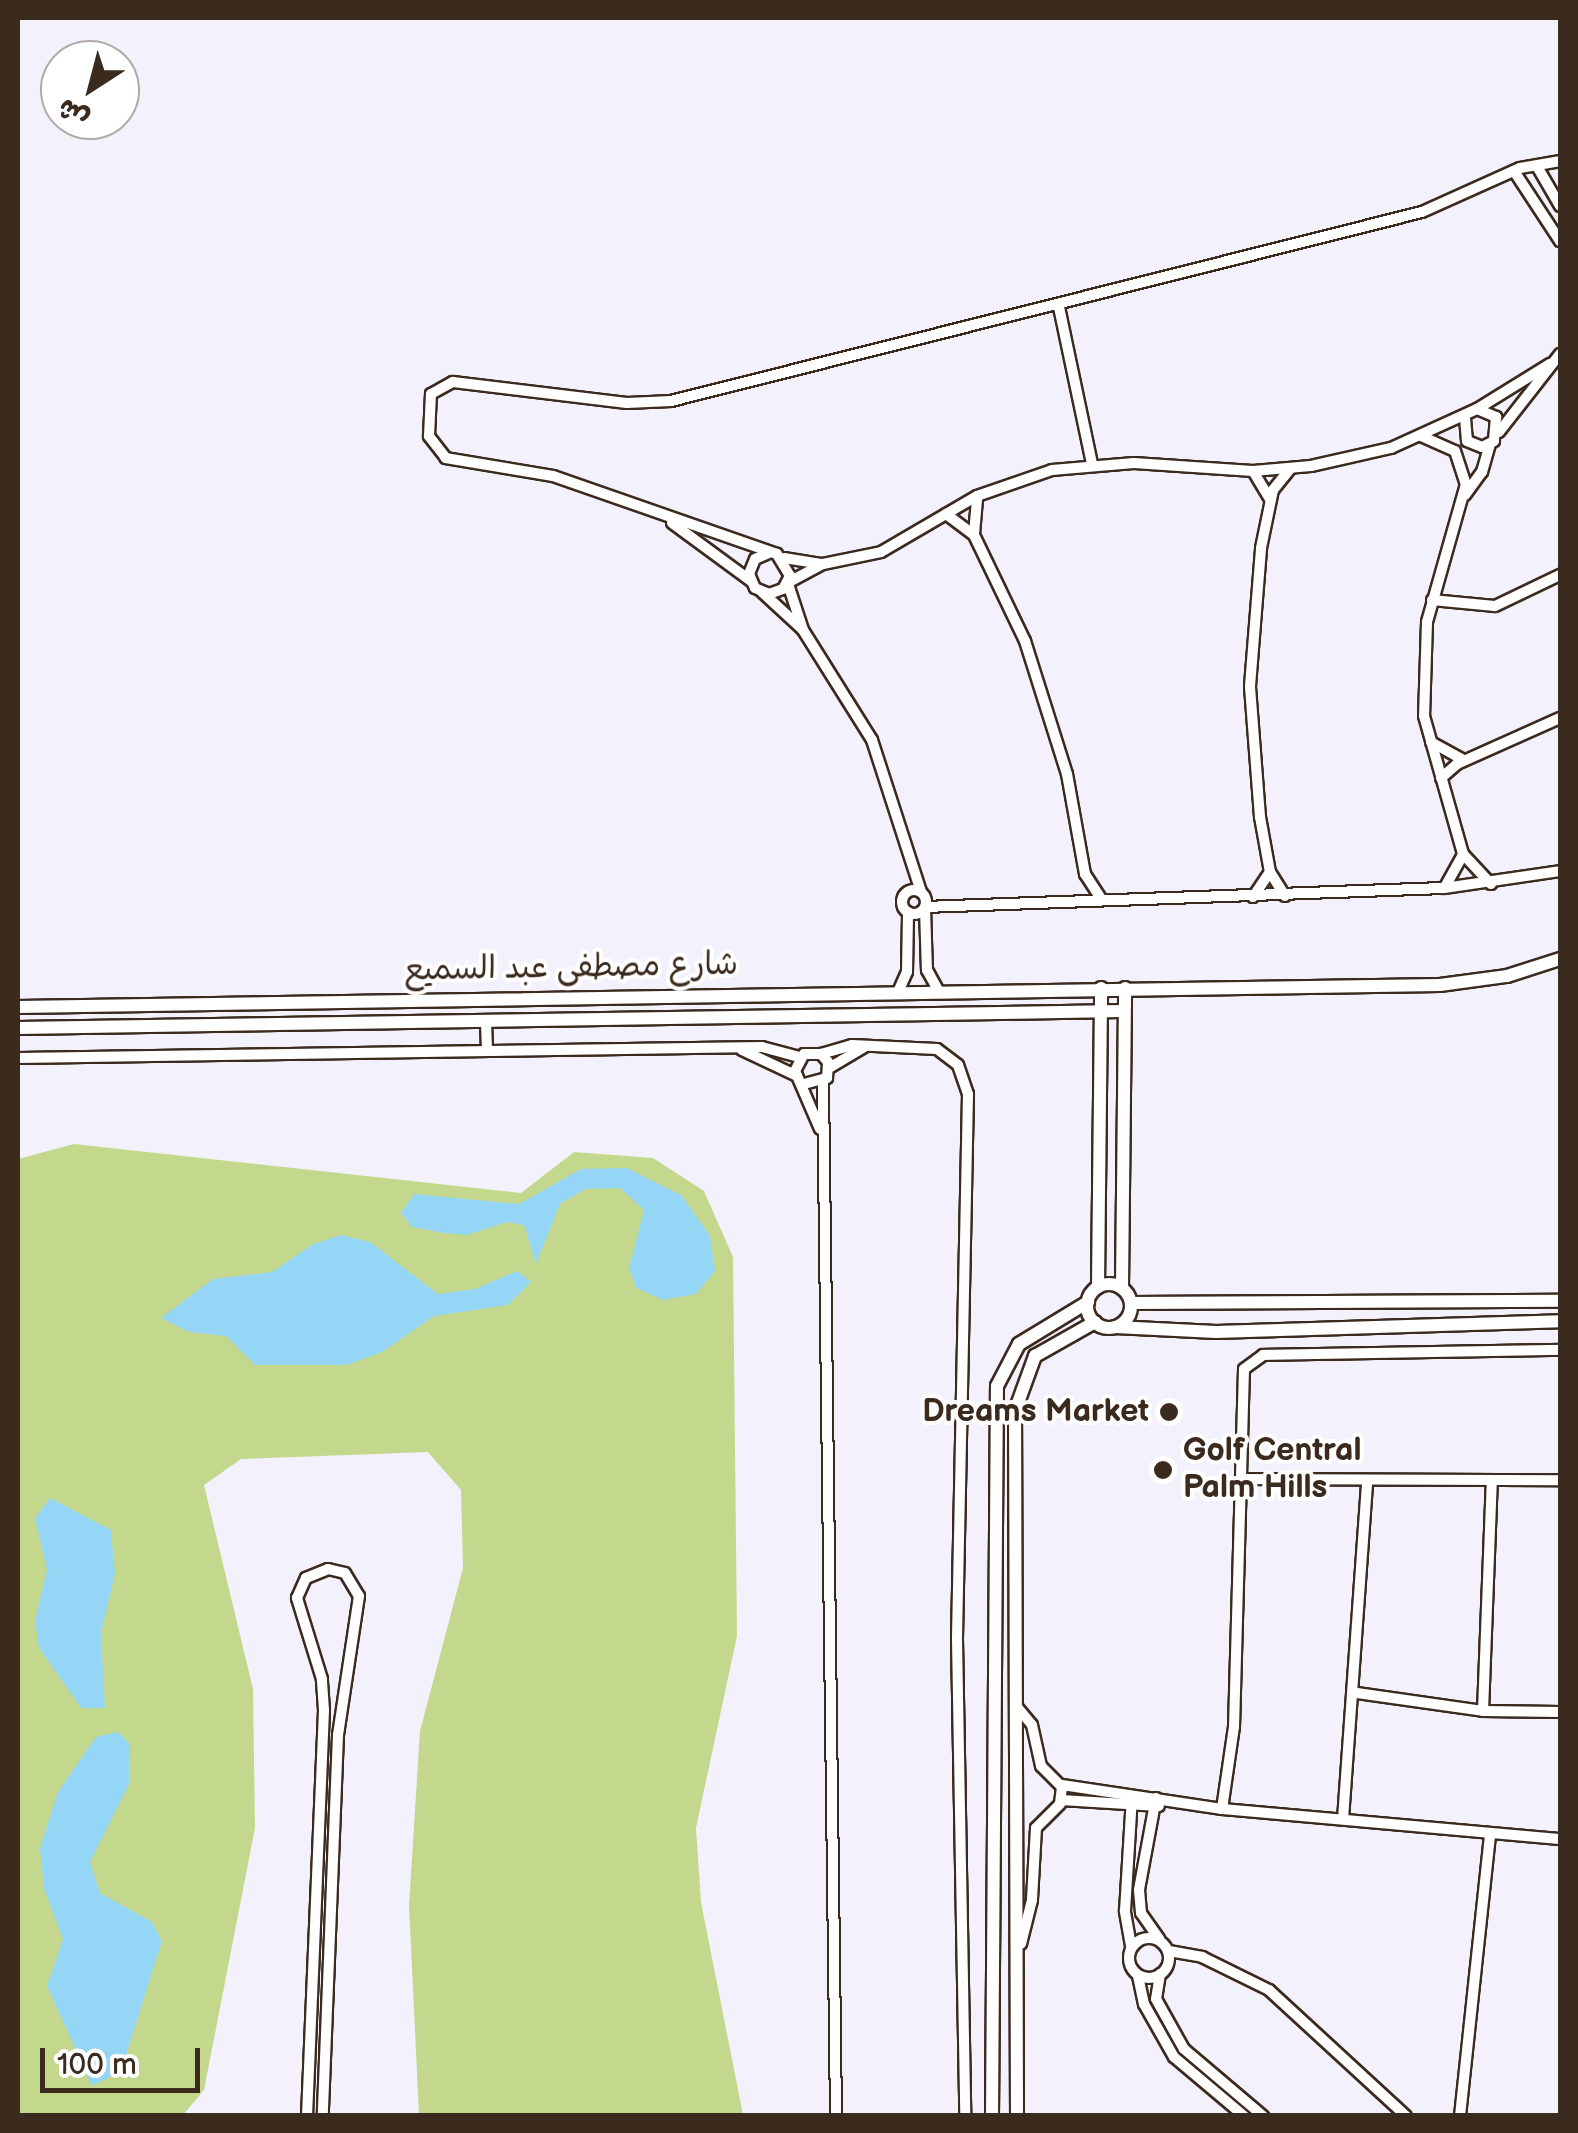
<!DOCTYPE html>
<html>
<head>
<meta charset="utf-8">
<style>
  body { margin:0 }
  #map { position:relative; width:1578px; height:2133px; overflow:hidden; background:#f3f2fc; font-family:"Balsamiq Sans","Playpen Sans Arabic",sans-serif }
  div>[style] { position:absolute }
  .green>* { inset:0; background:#c4d88d }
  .water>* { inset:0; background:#95d6f7 }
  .roads { filter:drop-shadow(2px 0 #3b2a1e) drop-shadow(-2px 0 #3b2a1e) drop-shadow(0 2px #3b2a1e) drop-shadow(0 -2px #3b2a1e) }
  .minor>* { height:10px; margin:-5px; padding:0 5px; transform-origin:5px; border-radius:5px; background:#fff }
  .minor>.ring { margin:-5px; padding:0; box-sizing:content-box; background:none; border:10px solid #fff; border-radius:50% }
  .tertiary>* { height:12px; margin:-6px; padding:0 6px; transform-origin:6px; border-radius:6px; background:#fff }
  .tertiary>.ring { margin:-6px; padding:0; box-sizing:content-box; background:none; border:12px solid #fff; border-radius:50% }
  .dots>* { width:28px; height:28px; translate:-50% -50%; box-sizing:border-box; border:5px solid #fff; border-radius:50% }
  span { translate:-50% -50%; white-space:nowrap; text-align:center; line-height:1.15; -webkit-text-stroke:8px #fff; paint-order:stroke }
  .street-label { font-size:32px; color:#3b2a1e }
  .poi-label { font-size:32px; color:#3b2a1e; font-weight:700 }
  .right { translate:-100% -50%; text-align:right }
  .left { translate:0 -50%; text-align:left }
  .frame { position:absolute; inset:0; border:20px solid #3b2a1e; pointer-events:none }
  .north { position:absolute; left:40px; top:40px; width:100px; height:100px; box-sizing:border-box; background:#fff; border:2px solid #b1aaa5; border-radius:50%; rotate:216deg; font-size:28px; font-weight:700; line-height:40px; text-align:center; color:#3b2a1e }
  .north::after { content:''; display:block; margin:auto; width:35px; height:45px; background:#3b2a1e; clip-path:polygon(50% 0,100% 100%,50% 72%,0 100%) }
  .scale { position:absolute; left:40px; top:2048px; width:160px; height:45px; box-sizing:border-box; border:5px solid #3b2a1e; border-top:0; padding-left:12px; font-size:30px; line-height:35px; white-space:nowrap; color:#3b2a1e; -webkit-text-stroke:8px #fff; paint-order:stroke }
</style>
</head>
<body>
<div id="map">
  <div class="green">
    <div style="clip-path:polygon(74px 1144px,521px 1193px,574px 1152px,653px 1158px,704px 1191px,733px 1257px,737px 1636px,696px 1828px,701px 1902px,743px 2115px,419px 2115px,409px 1905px,420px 1731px,463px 1568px,461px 1490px,428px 1452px,241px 1459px,204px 1485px,253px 1689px,255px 1828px,204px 2090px,183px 2115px,18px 2115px,18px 1159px)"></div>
  </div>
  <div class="water">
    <div style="clip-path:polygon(627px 1168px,681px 1195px,710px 1236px,715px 1271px,696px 1294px,663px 1300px,636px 1288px,629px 1268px,644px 1210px,620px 1188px,585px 1189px,560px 1204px,536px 1264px,524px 1225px,507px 1222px,467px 1235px,444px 1233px,412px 1227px,401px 1213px,414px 1194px,519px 1204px,581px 1169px)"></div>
    <div style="clip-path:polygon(341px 1235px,370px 1242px,438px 1294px,475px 1289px,517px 1271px,531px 1282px,508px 1305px,434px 1316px,382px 1352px,347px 1365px,255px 1365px,226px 1336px,189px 1332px,161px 1318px,213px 1279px,272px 1272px,313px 1244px)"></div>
    <div style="clip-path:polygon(50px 1498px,111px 1530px,115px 1574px,101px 1633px,105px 1708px,81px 1708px,39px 1648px,35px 1621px,47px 1570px,35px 1518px)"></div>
    <div style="clip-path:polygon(118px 1732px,130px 1744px,129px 1784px,90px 1862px,100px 1893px,152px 1922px,162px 1941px,121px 2071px,92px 2086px,47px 1986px,63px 1939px,44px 1889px,40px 1848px,58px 1792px,96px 1737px)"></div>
  </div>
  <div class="roads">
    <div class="minor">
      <div style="left:1538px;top:168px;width:44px;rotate:59.9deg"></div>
      <div style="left:1514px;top:171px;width:84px;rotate:56.7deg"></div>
      <div style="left:1059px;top:307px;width:159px;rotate:78.1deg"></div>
      <div style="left:1477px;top:409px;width:86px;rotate:-31.7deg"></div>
      <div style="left:1499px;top:432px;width:99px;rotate:-52deg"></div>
      <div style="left:1421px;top:436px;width:37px;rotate:24deg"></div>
      <div style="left:1455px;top:451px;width:35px;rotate:72deg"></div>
      <div style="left:1466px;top:484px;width:143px;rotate:105.8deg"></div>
      <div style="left:1427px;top:622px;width:94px;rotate:91.8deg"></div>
      <div style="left:1424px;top:716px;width:143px;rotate:74.2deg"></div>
      <div style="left:1463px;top:854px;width:41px;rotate:47deg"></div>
      <div style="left:1253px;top:471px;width:33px;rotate:59deg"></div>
      <div style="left:1465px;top:495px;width:29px;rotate:-54deg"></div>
      <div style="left:1482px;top:472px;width:29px;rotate:-74deg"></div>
      <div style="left:946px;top:514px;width:35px;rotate:37deg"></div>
      <div style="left:974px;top:535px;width:118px;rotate:64.3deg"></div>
      <div style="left:1025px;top:641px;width:139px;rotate:72.5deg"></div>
      <div style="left:1067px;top:774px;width:102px;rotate:79.8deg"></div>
      <div style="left:1085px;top:874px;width:31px;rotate:57deg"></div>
      <div style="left:672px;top:523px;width:98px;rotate:36.3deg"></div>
      <div style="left:974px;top:534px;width:38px;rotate:-85deg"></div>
      <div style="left:769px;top:553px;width:15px;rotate:157deg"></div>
      <div style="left:755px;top:559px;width:16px;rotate:112deg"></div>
      <div style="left:749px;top:574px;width:15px;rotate:67deg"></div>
      <div style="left:755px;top:588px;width:15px;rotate:23deg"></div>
      <div style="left:769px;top:594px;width:15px;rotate:-20deg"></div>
      <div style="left:783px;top:589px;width:15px;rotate:-62deg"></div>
      <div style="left:790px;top:576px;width:26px;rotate:-121deg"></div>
      <div style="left:777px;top:554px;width:237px;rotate:-160.8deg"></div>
      <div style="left:553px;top:476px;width:109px;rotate:-170.5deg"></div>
      <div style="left:446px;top:458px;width:28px;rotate:-128deg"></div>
      <div style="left:429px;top:436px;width:42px;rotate:-87.3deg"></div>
      <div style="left:431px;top:394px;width:25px;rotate:-29deg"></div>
      <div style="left:453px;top:382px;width:175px;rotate:6.9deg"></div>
      <div style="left:627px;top:403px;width:44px;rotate:-2.6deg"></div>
      <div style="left:671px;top:401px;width:774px;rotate:-14.13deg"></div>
      <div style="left:1422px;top:212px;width:107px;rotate:-24.2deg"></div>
      <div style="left:1520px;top:168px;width:41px;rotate:-9.9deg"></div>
      <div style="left:784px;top:558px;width:39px;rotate:9deg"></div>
      <div style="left:823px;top:564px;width:59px;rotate:-11.7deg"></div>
      <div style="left:881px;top:552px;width:111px;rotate:-30.3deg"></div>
      <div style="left:977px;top:496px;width:79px;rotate:-19.1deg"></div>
      <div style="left:1052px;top:470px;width:82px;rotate:-4.9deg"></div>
      <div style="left:1134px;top:463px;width:119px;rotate:3.8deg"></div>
      <div style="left:1253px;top:471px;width:58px;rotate:-4.9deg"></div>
      <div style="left:1311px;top:466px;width:82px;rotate:-12.7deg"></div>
      <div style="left:1391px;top:448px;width:94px;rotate:-24.4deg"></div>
      <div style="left:1477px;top:409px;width:21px;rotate:23deg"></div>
      <div style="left:1496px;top:417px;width:24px;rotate:95deg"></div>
      <div style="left:1494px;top:441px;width:13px;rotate:153deg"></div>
      <div style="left:1482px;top:447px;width:16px;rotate:-158deg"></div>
      <div style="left:1467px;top:441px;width:25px;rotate:-95deg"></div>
      <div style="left:789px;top:582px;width:38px;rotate:-28deg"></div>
      <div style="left:788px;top:584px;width:48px;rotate:71.9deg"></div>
      <div style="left:803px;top:630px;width:130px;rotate:57.9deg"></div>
      <div style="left:872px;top:740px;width:160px;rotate:72.1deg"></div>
      <div style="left:762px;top:592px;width:54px;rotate:42.8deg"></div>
      <div style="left:1432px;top:600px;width:63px;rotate:5.4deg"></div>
      <div style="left:1495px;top:606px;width:72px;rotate:-25.5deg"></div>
      <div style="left:1431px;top:742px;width:38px;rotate:29deg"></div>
      <div style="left:1441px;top:778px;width:21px;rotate:-41deg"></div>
      <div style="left:1457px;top:764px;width:113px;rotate:-24.1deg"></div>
      <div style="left:1445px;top:887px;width:37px;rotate:-61deg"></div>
      <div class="ring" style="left:902px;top:890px;width:14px;height:14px"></div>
      <div style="left:1285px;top:896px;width:28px;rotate:-122deg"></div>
      <div style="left:1270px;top:872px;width:56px;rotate:-100.3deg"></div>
      <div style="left:1260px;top:817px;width:131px;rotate:-94.4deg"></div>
      <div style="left:1250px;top:686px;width:138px;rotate:-85.4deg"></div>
      <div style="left:1261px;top:548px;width:59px;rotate:-78.3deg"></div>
      <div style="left:1273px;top:490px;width:27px;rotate:-51deg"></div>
      <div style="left:1253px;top:897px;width:30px;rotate:-56deg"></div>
      <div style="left:925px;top:907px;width:519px;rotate:-2.1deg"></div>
      <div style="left:1444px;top:888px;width:117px;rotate:-8.3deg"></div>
      <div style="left:925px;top:908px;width:62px;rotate:88.2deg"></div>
      <div style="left:927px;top:970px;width:23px;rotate:61deg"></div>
      <div style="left:898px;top:992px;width:22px;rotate:-66deg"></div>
      <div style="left:907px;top:972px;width:60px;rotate:-89deg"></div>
      <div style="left:486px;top:1022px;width:27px;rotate:88deg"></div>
      <div style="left:742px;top:1050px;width:61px;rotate:25.3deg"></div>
      <div style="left:821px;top:1054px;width:32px;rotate:-16deg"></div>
      <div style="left:852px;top:1045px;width:85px;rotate:2.7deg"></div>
      <div style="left:937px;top:1049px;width:26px;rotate:37deg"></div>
      <div style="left:958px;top:1065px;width:31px;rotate:71deg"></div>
      <div style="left:968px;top:1094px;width:545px;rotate:91.16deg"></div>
      <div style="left:957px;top:1639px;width:477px;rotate:89deg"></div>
      <div style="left:18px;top:1058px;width:744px;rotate:-0.85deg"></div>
      <div style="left:762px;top:1047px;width:39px;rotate:15deg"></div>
      <div style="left:829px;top:1068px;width:43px;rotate:-30.7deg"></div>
      <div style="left:823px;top:1082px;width:1034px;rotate:89.28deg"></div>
      <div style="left:804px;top:1084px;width:24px;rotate:-15deg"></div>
      <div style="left:827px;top:1078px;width:16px;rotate:-86deg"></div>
      <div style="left:828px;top:1062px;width:11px;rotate:-131deg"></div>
      <div style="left:821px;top:1054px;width:17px;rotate:180deg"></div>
      <div style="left:804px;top:1054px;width:19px;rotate:118deg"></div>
      <div style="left:795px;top:1071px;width:63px;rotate:66.7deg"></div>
      <div style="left:1241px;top:1479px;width:319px;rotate:0.2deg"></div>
      <div style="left:1357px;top:1693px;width:127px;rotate:8.1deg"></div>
      <div style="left:1483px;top:1711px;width:77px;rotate:0.7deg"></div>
      <div style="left:1017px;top:1707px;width:23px;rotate:50deg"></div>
      <div style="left:1032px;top:1725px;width:42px;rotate:77.6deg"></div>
      <div style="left:1041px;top:1766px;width:30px;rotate:45deg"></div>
      <div style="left:1062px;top:1787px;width:17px;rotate:97deg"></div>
      <div style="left:1060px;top:1804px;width:34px;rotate:135deg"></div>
      <div style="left:1036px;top:1828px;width:72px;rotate:93.2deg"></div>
      <div style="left:1032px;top:1900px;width:45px;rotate:104deg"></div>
      <div style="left:1483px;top:1711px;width:231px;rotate:-87.8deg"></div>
      <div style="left:1062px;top:1785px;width:162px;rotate:8.5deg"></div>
      <div style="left:1222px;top:1809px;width:339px;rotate:5.1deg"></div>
      <div style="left:1156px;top:1798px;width:94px;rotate:100.5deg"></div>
      <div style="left:1139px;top:1890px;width:23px;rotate:85deg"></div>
      <div style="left:1141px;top:1913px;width:32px;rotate:55deg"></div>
      <div style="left:1061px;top:1800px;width:98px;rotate:3.5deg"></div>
      <div style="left:1222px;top:1809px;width:83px;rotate:-81.7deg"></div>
      <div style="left:1234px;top:1727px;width:358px;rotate:-88.4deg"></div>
      <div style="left:1244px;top:1369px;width:24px;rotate:-36deg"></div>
      <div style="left:1263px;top:1355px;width:297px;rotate:-1deg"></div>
      <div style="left:1343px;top:1819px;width:339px;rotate:-85.9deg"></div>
      <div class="ring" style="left:1129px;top:1938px;width:30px;height:30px"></div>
      <div style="left:1131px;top:1946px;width:36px;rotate:-100deg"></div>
      <div style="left:1125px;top:1911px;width:115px;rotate:-86.5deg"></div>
      <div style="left:1169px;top:1951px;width:34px;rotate:10deg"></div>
      <div style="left:1202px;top:1957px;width:75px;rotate:26.2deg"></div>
      <div style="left:1269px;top:1990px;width:186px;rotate:42.6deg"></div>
      <div style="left:1160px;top:1974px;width:25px;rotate:99deg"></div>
      <div style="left:1156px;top:1999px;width:57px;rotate:60.8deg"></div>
      <div style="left:1184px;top:2049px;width:104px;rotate:40.3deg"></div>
      <div style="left:1138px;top:1976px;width:29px;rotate:78deg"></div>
      <div style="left:1144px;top:2004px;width:61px;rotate:60.5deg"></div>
      <div style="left:1174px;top:2057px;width:92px;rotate:40.1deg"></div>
      <div style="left:307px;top:2116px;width:406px;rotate:-87.6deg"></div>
      <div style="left:324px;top:1710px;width:31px;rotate:-94deg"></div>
      <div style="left:322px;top:1679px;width:85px;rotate:-107.2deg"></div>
      <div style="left:297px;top:1598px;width:22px;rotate:-66deg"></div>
      <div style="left:306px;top:1578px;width:24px;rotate:-22deg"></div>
      <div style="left:328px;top:1569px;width:17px;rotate:13deg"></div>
      <div style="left:345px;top:1573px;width:27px;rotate:59deg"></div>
      <div style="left:359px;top:1596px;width:141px;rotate:98.6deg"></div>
      <div style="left:338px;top:1735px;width:381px;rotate:92.3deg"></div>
      <div style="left:1460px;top:2116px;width:283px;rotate:-83.9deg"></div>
    </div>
    <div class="tertiary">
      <div style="left:18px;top:1007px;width:1422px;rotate:-0.89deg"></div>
      <div style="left:1440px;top:985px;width:68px;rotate:-7.7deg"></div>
      <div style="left:1507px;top:976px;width:56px;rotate:-17.8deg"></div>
      <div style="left:18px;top:1028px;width:1104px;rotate:-0.88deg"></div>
      <div class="ring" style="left:1087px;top:1284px;width:32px;height:32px"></div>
      <div style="left:1098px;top:1287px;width:299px;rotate:-89.4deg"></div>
      <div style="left:1122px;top:1287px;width:299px;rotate:-89.4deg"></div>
      <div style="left:1131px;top:1303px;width:429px;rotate:-0.3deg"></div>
      <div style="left:1115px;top:1327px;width:101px;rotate:2.8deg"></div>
      <div style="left:1216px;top:1332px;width:344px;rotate:-1.8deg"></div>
      <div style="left:992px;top:2116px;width:730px;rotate:-89.61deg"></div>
      <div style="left:997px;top:1386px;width:47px;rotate:-62.4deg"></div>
      <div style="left:1019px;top:1344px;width:81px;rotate:-31.3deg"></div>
      <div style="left:1017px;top:2116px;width:705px;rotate:-90.16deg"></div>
      <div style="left:1015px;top:1411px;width:59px;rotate:-70deg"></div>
      <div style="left:1035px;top:1356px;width:69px;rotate:-29.5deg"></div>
    </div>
  </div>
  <div class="dots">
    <div style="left:1169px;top:1412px;background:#3b2a1e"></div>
    <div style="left:1163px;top:1470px;background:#3b2a1e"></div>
  </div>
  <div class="street-label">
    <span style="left:571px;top:968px;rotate:-1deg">شارع مصطفى عبد السميع</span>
  </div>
  <div class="poi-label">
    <span class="right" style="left:1149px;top:1412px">Dreams Market</span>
    <span class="left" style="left:1183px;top:1470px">Golf Central<br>Palm Hills</span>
  </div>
  <div class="frame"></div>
  <div class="north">ش</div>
  <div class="scale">100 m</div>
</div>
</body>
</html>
